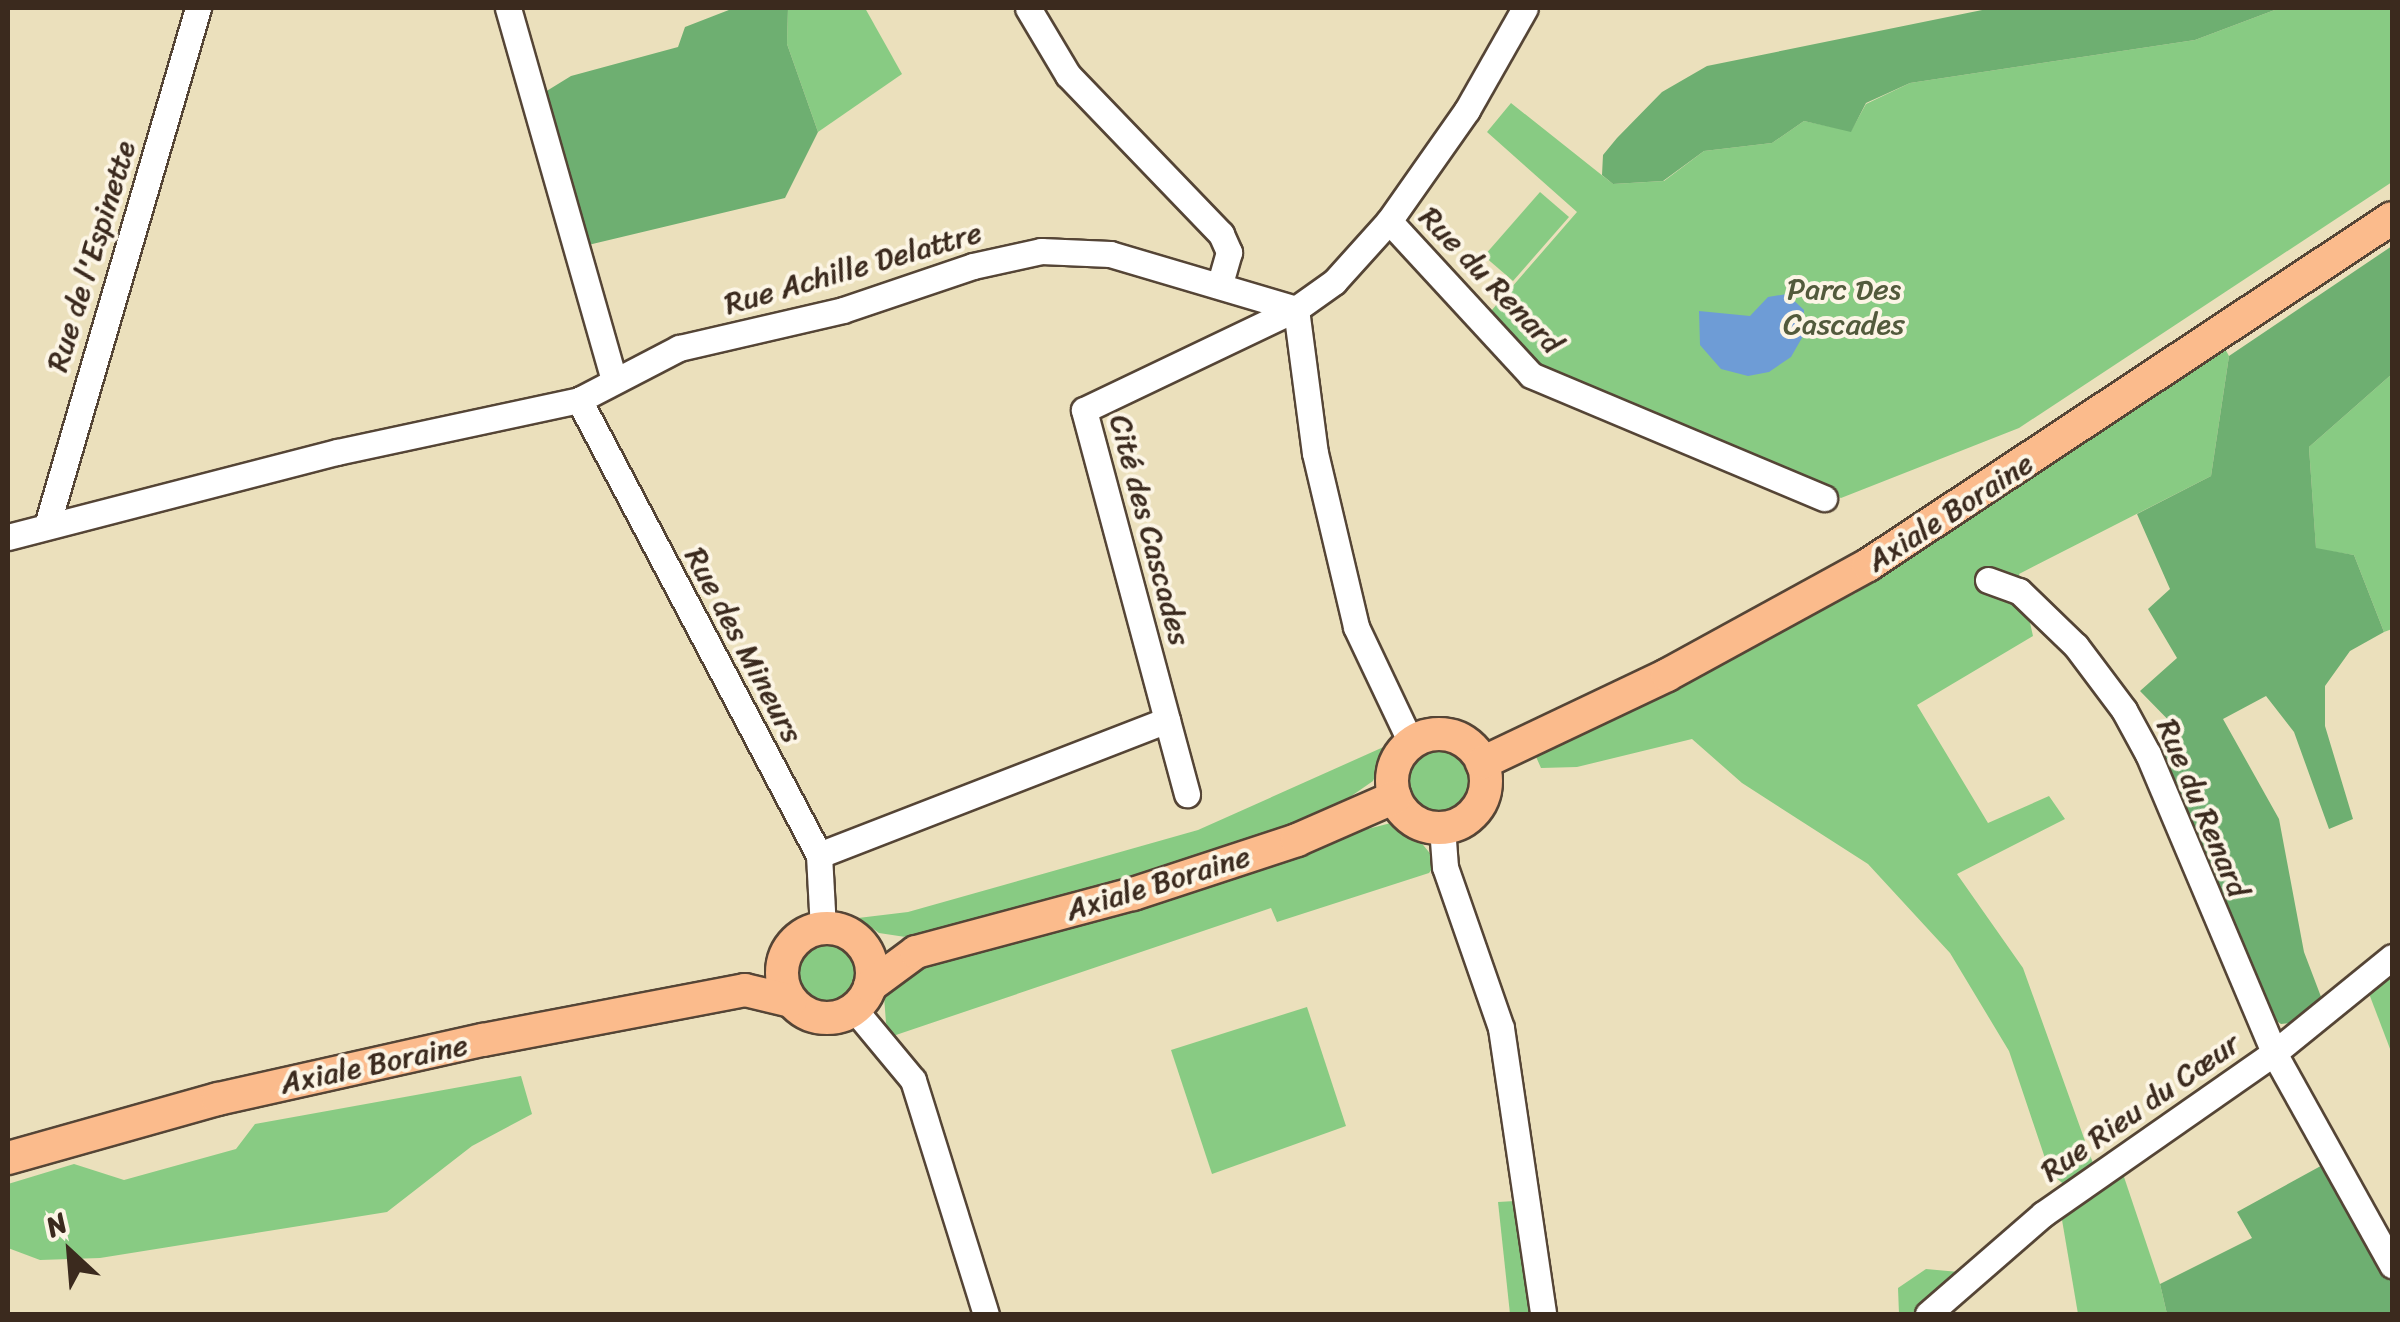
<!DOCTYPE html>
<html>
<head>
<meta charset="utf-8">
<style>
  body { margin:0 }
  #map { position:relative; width:2400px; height:1322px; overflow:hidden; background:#ebe0bc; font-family:Sriracha,sans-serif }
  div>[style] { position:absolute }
  .green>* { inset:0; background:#88cb83 }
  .round { border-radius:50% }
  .forest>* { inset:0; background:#6eaf71 }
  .water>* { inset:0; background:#6e9cd6 }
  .roads { filter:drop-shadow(2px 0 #554536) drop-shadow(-2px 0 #554536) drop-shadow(0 2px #554536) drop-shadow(0 -2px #554536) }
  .minor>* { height:25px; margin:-12.5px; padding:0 12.5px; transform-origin:12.5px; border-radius:12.5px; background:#fff }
  .major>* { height:32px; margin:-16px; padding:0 16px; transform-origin:16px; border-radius:16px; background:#fbbb8c }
  .major>.ring { margin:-16px; padding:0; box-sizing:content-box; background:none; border:32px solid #fbbb8c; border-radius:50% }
  span { translate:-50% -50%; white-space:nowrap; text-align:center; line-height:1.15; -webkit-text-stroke:8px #fcf5e5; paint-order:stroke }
  .street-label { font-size:30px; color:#3b2a1e }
  .park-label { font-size:30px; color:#525a3c }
  .frame { position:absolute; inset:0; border:10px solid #3b2a1e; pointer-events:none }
  .north { position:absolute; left:20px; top:1202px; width:100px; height:100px; -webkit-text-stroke:8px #fcf5e5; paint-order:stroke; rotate:334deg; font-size:28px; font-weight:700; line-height:40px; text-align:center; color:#3b2a1e }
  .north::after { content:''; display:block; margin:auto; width:35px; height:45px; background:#3b2a1e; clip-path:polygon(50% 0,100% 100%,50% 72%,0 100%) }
</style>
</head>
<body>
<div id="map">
  <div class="green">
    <div style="clip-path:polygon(788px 8px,865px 8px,902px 74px,818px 132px,787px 44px)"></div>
    <div style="clip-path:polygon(2280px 8px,2392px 8px,2392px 182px,2019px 428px,1841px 498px,1647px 410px,1536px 372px,1485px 318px,1577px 212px,1487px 132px,1511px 103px,1613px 184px,1664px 181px,1704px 151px,1772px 143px,1804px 121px,1851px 131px,1866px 104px,1910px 83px,2195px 40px)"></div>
    <div style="clip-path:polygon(1540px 192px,1569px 217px,1513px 281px,1484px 256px)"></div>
    <div style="clip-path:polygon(2224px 347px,2229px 356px,2211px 476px,2019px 574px,2033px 636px,1917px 705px,1988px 823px,2049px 796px,2065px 819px,1957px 874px,2023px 968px,2094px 1166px,2066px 1186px,2050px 1173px,2009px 1051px,1950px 953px,1868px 864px,1742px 783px,1692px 739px,1577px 767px,1541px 768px,1533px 750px,1856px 593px,1862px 579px)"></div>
    <div style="clip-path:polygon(2392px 374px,2392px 629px,2384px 632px,2354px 555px,2316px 549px,2309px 447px)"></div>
    <div style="clip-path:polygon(1388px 745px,1373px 781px,1337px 806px,1348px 834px,1391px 823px,1415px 835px,1437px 862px,1429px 873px,1277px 922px,1271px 908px,893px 1036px,886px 1023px,884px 996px,912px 938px,879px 933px,858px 918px,908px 912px,1198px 830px)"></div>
    <div class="round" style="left:1403px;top:746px;width:70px;height:70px"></div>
    <div class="round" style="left:793px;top:939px;width:68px;height:68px"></div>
    <div style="clip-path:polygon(2392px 978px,2392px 1054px,2368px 991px)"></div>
    <div style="clip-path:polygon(1307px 1007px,1346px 1126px,1212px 1174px,1171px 1050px)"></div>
    <div style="clip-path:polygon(521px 1076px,532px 1114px,472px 1146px,387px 1212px,100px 1258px,40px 1260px,8px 1248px,8px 1184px,74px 1164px,124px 1180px,236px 1149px,255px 1124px)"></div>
    <div style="clip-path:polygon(2122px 1171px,2160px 1284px,2167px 1314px,2078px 1314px,2061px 1214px)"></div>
    <div style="clip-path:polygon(1515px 1201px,1531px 1314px,1510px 1314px,1498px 1202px)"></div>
    <div style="clip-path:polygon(1926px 1269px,1959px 1272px,1911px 1314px,1899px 1314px,1898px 1288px)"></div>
  </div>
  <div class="forest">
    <div style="clip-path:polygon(734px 8px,788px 8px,787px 44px,818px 132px,785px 198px,584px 246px,545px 92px,571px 76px,678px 47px,685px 27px)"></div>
    <div style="clip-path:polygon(1992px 8px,2280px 8px,2195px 40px,1910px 83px,1866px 103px,1851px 132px,1804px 121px,1772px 143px,1704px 151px,1663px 181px,1613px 184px,1602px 175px,1603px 155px,1617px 138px,1662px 92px,1707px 66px)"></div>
    <div style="clip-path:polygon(2392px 246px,2392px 374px,2309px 447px,2316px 548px,2354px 555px,2384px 632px,2350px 651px,2325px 686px,2325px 726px,2353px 819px,2329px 829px,2294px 732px,2266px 696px,2223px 719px,2279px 819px,2304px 952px,2323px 1002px,2299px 1022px,2281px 1024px,2272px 1018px,2154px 750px,2183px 735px,2140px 691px,2177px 658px,2148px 609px,2170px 589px,2137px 514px,2211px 476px,2229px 356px)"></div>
    <div style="clip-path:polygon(2328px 1162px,2392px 1249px,2392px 1314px,2167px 1314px,2160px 1284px,2252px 1238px,2237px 1212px)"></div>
  </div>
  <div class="water">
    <div style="clip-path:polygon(1787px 294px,1804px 310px,1803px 336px,1791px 357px,1769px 372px,1748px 376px,1721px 369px,1700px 345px,1699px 311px,1750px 316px,1768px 297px)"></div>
  </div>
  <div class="roads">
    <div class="minor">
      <div style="left:508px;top:8px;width:387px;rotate:74.1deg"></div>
      <div style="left:1028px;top:8px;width:78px;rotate:59.2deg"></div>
      <div style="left:1068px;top:75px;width:221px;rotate:46.1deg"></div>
      <div style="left:1221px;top:234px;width:20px;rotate:66deg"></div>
      <div style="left:1229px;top:252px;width:33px;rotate:106deg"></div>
      <div style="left:1389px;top:221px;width:209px;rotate:47.3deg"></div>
      <div style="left:1531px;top:375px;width:318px;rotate:22.8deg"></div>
      <div style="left:1296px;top:309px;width:145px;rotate:82.5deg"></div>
      <div style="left:1315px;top:453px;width:179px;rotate:76.7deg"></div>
      <div style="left:1356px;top:627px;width:128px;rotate:64.6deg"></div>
      <div style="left:579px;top:400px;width:514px;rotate:62.19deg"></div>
      <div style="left:819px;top:855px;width:73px;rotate:86.9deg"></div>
      <div style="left:48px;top:522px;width:535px;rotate:-73.73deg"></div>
      <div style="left:8px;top:537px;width:340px;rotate:-14.5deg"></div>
      <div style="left:337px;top:452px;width:248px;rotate:-12.1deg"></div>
      <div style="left:579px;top:400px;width:113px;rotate:-27.5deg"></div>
      <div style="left:679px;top:348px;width:168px;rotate:-13deg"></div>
      <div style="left:843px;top:310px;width:137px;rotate:-18.7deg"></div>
      <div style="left:973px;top:266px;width:70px;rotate:-12.4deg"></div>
      <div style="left:1041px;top:251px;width:69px;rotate:2.5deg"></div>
      <div style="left:1110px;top:254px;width:194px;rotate:16.5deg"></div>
      <div style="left:1988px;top:580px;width:33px;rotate:20deg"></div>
      <div style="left:2019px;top:591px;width:79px;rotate:44deg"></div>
      <div style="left:2076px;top:646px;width:80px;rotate:53.1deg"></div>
      <div style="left:2124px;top:710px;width:50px;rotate:61.4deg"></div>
      <div style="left:2148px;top:754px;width:324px;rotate:67.1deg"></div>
      <div style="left:2274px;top:1053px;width:243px;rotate:60.9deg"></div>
      <div style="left:1167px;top:720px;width:77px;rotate:74.9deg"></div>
      <div style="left:1442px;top:827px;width:40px;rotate:85.7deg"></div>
      <div style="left:1445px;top:867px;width:170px;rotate:70.8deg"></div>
      <div style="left:1501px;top:1028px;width:289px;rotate:81.6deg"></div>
      <div style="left:819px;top:855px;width:373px;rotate:-21.2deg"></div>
      <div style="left:1167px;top:720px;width:321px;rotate:-105deg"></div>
      <div style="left:1084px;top:410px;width:235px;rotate:-25.5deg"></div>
      <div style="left:1296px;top:309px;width:47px;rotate:-35.4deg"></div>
      <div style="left:1334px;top:282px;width:82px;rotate:-48deg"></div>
      <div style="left:1389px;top:221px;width:136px;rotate:-54.9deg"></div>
      <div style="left:1467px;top:110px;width:117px;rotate:-60.4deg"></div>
      <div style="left:854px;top:1009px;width:92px;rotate:50.3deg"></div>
      <div style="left:913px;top:1080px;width:245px;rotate:72.7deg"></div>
      <div style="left:1928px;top:1314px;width:152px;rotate:-41deg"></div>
      <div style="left:2043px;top:1214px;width:282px;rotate:-34.9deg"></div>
      <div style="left:2274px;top:1053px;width:152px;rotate:-39.1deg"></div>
    </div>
    <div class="major">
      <div class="ring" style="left:1392px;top:734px;width:62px;height:62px"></div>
      <div style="left:1482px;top:763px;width:205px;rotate:-25.4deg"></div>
      <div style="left:1667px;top:675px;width:229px;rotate:-28.7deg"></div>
      <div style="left:1868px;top:565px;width:628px;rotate:-33.51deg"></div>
      <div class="ring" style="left:782px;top:928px;width:58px;height:58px"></div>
      <div style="left:870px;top:986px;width:57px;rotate:-36.5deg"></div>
      <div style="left:916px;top:952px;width:225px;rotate:-15deg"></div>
      <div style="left:1133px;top:894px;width:173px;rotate:-18.2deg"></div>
      <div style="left:1297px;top:840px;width:107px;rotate:-23.7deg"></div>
      <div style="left:8px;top:1158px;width:218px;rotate:-15.7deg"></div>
      <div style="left:218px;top:1099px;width:271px;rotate:-12.6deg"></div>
      <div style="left:483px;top:1040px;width:267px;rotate:-10.8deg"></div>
      <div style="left:745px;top:990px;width:47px;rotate:13.4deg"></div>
    </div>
  </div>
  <div class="street-label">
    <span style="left:91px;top:256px;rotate:-73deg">Rue de l'Espinette</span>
    <span style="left:853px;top:268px;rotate:-16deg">Rue Achille Delattre</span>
    <span style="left:1491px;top:280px;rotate:46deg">Rue du Renard</span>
    <span style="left:1950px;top:512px;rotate:-33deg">Axiale Boraine</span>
    <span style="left:1150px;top:530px;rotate:75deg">Cité des Cascades</span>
    <span style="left:744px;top:645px;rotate:62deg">Rue des Mineurs</span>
    <span style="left:2203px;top:808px;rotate:67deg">Rue du Renard</span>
    <span style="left:1158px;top:883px;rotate:-17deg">Axiale Boraine</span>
    <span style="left:374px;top:1064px;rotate:-12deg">Axiale Boraine</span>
    <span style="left:2140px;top:1107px;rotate:-35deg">Rue Rieu du Cœur</span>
  </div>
  <div class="park-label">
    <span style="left:1844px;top:306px">Parc Des<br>Cascades</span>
  </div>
  <div class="frame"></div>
  <div class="north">N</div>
</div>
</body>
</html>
